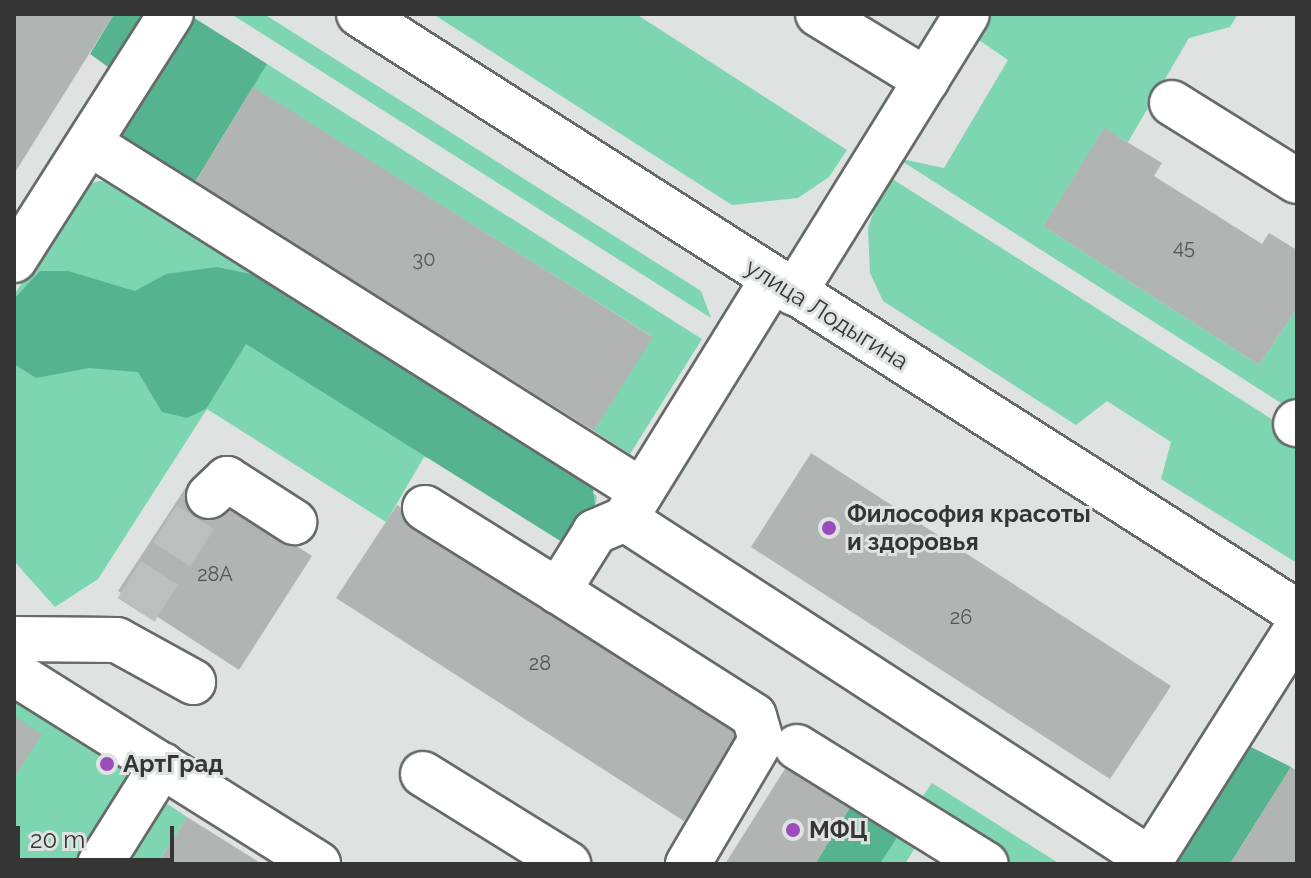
<!DOCTYPE html>
<html>
<head>
<meta charset="utf-8">
<style>
  body { margin:0 }
  #map { position:relative; width:1311px; height:878px; overflow:hidden; background:#dee2e0; font-family:Raleway,sans-serif }
  div>[style] { position:absolute }
  .green>* { inset:0; background:#7ed5b1 }
  .forest>* { inset:0; background:#56b38f }
  .building>* { inset:0; background:#b0b4b2 }
  .minor-tunnel>* { height:44px; margin-top:-22px; transform-origin:0; background:repeating-linear-gradient(90deg,#bcbfbe 0 44px,transparent 0 66px) }
  .roads { filter:drop-shadow(2px 0 #666a68) drop-shadow(-2px 0 #666a68) drop-shadow(0 2px #666a68) drop-shadow(0 -2px #666a68) }
  .minor>* { height:44px; margin:-22px; padding:0 22px; transform-origin:22px; border-radius:22px; background:#fff }
  .major>* { height:44px; margin:-22px; padding:0 22px; transform-origin:22px; border-radius:22px; background:#fff }
  .dots>* { width:22px; height:22px; translate:-50% -50%; box-sizing:border-box; border:4px solid #dee2e0; border-radius:50% }
  span { translate:-50% -50%; white-space:nowrap; text-align:center; line-height:1.15; -webkit-text-stroke:6px #dee2e0; paint-order:stroke }
  .number-label { font-size:20px; color:#535554 }
  .number-label span { -webkit-text-stroke-width:0 }
  .street-label { font-size:24px; color:#343534 }
  .poi-label { font-size:24px; color:#343534; font-weight:700 }
  .left { translate:0 -50%; text-align:left }
  .frame { position:absolute; inset:0; border:16px solid #343534; pointer-events:none }
  .scale { position:absolute; left:16px; top:826px; width:158px; height:36px; box-sizing:border-box; border:4px solid #343534; border-top:0; padding-left:10px; font-size:24px; line-height:28px; white-space:nowrap; color:#343534; -webkit-text-stroke:6px #dee2e0; paint-order:stroke }
</style>
</head>
<body>
<div id="map">
  <div class="green">
    <div style="clip-path:polygon(231px 14px,264px 14px,701px 291px,711px 318px)"></div>
    <div style="clip-path:polygon(433px 14px,636px 14px,847px 150px,829px 177px,798px 198px,732px 205px)"></div>
    <div style="clip-path:polygon(991px 14px,1238px 14px,1230px 27px,1189px 38px,1128px 142px,1104px 129px,1043px 226px,1259px 365px,1297px 308px,1297px 395px,1289px 408px,897px 158px,944px 168px,1008px 60px,976px 38px)"></div>
    <div style="clip-path:polygon(191px 16px,702px 339px,630px 454px,594px 431px,652px 336px,253px 88px)"></div>
    <div style="clip-path:polygon(886px 175px,1297px 435px,1297px 563px,1161px 479px,1171px 442px,1107px 401px,1076px 425px,883px 301px,870px 273px,868px 228px)"></div>
    <div style="clip-path:polygon(99px 181px,114px 182px,265px 277px,597px 496px,595px 506px,424px 457px,386px 522px,207px 409px,98px 579px,55px 607px,14px 561px,14px 295px,86px 185px)"></div>
    <div style="clip-path:polygon(14px 690px,129px 759px,133px 776px,77px 864px,14px 864px)"></div>
    <div style="clip-path:polygon(932px 783px,1060px 864px,1005px 864px,916px 806px)"></div>
    <div style="clip-path:polygon(166px 803px,187px 817px,157px 864px,128px 864px)"></div>
    <div style="clip-path:polygon(904px 827px,921px 838px,905px 864px,880px 864px)"></div>
  </div>
  <div class="forest">
    <div style="clip-path:polygon(114px 14px,151px 14px,115px 72px,90px 54px)"></div>
    <div style="clip-path:polygon(191px 16px,267px 64px,195px 182px,120px 135px)"></div>
    <div style="clip-path:polygon(217px 267px,265px 277px,592px 482px,595px 506px,570px 547px,246px 344px,206px 409px,187px 418px,162px 412px,138px 372px,89px 368px,36px 378px,14px 364px,14px 299px,40px 271px,68px 271px,135px 291px,166px 274px)"></div>
    <div style="clip-path:polygon(1247px 745px,1291px 767px,1230px 864px,1171px 864px)"></div>
    <div style="clip-path:polygon(854px 801px,904px 827px,880px 864px,815px 864px)"></div>
  </div>
  <div class="building">
    <div style="clip-path:polygon(14px 14px,114px 14px,14px 174px)"></div>
    <div style="clip-path:polygon(253px 87px,653px 337px,594px 431px,195px 182px)"></div>
    <div style="clip-path:polygon(1104px 128px,1162px 163px,1154px 176px,1262px 244px,1269px 233px,1297px 250px,1297px 308px,1259px 365px,1043px 226px)"></div>
    <div style="clip-path:polygon(811px 453px,1171px 686px,1110px 779px,751px 547px)"></div>
    <div style="clip-path:polygon(192px 478px,312px 556px,239px 670px,118px 591px)"></div>
    <div style="clip-path:polygon(397px 505px,744px 727px,684px 821px,336px 598px)"></div>
    <div style="clip-path:polygon(14px 716px,42px 734px,14px 778px)"></div>
    <div style="clip-path:polygon(790px 761px,854px 801px,815px 864px,725px 864px)"></div>
    <div style="clip-path:polygon(1291px 767px,1297px 771px,1297px 864px,1230px 864px)"></div>
    <div style="clip-path:polygon(187px 817px,262px 864px,157px 864px)"></div>
  </div>
  <div class="minor-tunnel">
    <div style="left:136px;top:610px;width:135px;rotate:-57.4deg"></div>
  </div>
  <div class="roads">
    <div class="minor">
      <div style="left:818px;top:14px;width:127px;rotate:31.4deg"></div>
      <div style="left:1172px;top:103px;width:147px;rotate:32deg"></div>
      <div style="left:89px;top:143px;width:653px;rotate:32.18deg"></div>
      <div style="left:14px;top:260px;width:292px;rotate:-57.5deg"></div>
      <div style="left:773px;top:279px;width:282px;rotate:121.7deg"></div>
      <div style="left:625px;top:519px;width:627px;rotate:32.95deg"></div>
      <div style="left:794px;top:293px;width:328px;rotate:-58.2deg"></div>
      <div style="left:1296px;top:424px;width:2px;rotate:-63deg"></div>
      <div style="left:209px;top:496px;width:25px;rotate:-43deg"></div>
      <div style="left:227px;top:479px;width:80px;rotate:32.7deg"></div>
      <div style="left:425px;top:508px;width:157px;rotate:32deg"></div>
      <div style="left:625px;top:519px;width:33px;rotate:157deg"></div>
      <div style="left:595px;top:532px;width:70px;rotate:122.1deg"></div>
      <div style="left:558px;top:591px;width:232px;rotate:32.5deg"></div>
      <div style="left:754px;top:716px;width:25px;rotate:74deg"></div>
      <div style="left:761px;top:740px;width:144px;rotate:120.5deg"></div>
      <div style="left:14px;top:639px;width:103px;rotate:0.6deg"></div>
      <div style="left:117px;top:640px;width:87px;rotate:28.9deg"></div>
      <div style="left:14px;top:673px;width:359px;rotate:32.1deg"></div>
      <div style="left:797px;top:747px;width:222px;rotate:31.8deg"></div>
      <div style="left:423px;top:774px;width:171px;rotate:31.8deg"></div>
      <div style="left:100px;top:864px;width:117px;rotate:-57.9deg"></div>
      <div style="left:1148px;top:864px;width:279px;rotate:-57.7deg"></div>
    </div>
    <div class="major">
      <div style="left:359px;top:14px;width:1112px;rotate:32.52deg"></div>
    </div>
  </div>
  <div class="dots">
    <div style="left:829px;top:528px;background:#9d4cbc"></div>
    <div style="left:107px;top:764px;background:#9d4cbc"></div>
    <div style="left:793px;top:830px;background:#9d4cbc"></div>
  </div>
  <div class="number-label">
    <span style="left:1184px;top:247px">45</span>
    <span style="left:424px;top:259px">30</span>
    <span style="left:215px;top:574px">28А</span>
    <span style="left:961px;top:617px">26</span>
    <span style="left:540px;top:663px">28</span>
  </div>
  <div class="street-label">
    <span style="left:827px;top:314px;rotate:32deg">улица Лодыгина</span>
  </div>
  <div class="poi-label">
    <span class="left" style="left:847px;top:528px">Философия красоты<br>и здоровья</span>
    <span class="left" style="left:123px;top:764px">АртГрад</span>
    <span class="left" style="left:809px;top:830px">МФЦ</span>
  </div>
  <div class="frame"></div>
  <div class="scale">20 m</div>
</div>
</body>
</html>
